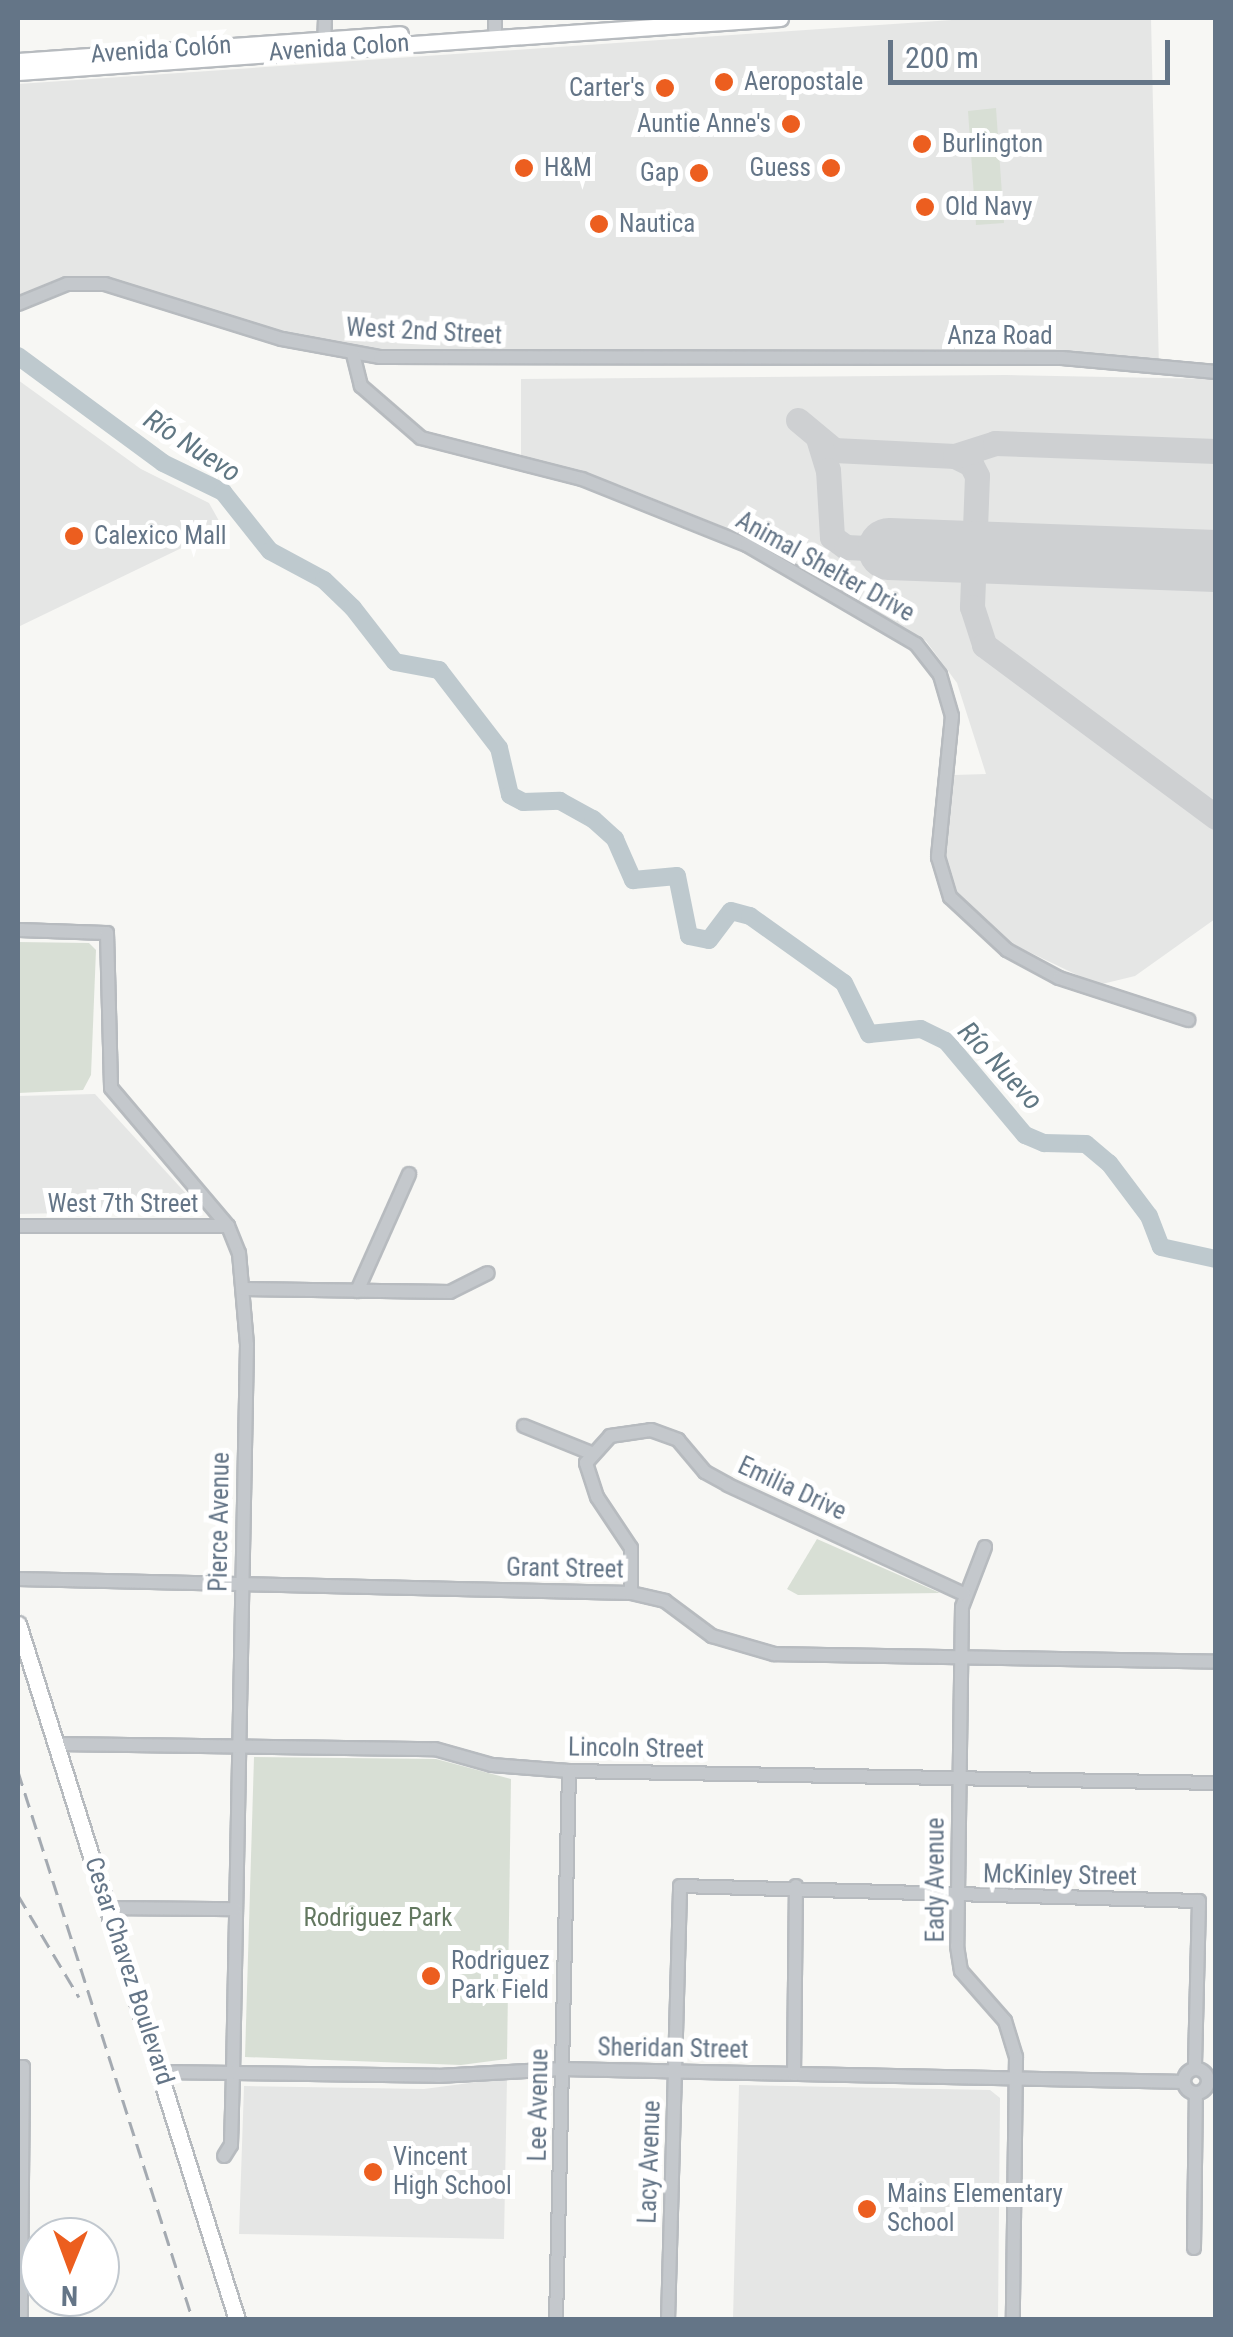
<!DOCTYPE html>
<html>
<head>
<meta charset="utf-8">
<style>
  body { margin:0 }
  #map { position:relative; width:1233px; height:2337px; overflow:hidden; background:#f7f7f4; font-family:"Roboto Condensed",sans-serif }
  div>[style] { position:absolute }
  .built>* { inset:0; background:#e5e6e5 }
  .green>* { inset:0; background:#d8dfd5 }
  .river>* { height:18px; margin:-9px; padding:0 9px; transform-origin:9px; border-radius:9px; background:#bec9ce }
  .taxiway>* { height:25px; margin:-12.5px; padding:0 12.5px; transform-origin:12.5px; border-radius:12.5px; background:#ced0d2 }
  .runway>* { height:62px; margin:-31px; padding:0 31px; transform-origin:31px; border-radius:31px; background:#ced0d2 }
  .roads { filter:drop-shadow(2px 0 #b7bbbf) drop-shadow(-2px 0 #b7bbbf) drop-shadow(0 2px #b7bbbf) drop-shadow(0 -2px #b7bbbf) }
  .minor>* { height:12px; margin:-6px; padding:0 6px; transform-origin:6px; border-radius:6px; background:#c4c8cc }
  .minor>.ring { margin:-6px; padding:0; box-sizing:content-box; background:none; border:12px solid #c4c8cc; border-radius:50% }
  .major>* { height:15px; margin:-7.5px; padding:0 7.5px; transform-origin:7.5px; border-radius:7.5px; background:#fff }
  .rail>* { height:2.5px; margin-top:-1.25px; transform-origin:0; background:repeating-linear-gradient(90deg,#a4aab1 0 15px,transparent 0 23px) }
  .dots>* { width:28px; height:28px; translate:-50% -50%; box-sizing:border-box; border:5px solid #fff; border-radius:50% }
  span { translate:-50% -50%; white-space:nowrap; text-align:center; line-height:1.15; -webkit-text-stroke:10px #fff; paint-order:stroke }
  .street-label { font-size:25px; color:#647587 }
  .poi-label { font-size:25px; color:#647587 }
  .left { translate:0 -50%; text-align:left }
  .right { translate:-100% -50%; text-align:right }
  .park-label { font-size:25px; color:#637860 }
  .water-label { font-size:28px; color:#607783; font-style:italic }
  .frame { position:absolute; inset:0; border:20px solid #647587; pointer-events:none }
  .north { position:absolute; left:20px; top:2217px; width:100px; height:100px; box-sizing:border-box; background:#fff; border:2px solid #c1c8cf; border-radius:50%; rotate:181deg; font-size:28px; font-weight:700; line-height:40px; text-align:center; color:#647587 }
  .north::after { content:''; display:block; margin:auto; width:35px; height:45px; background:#ec5e1f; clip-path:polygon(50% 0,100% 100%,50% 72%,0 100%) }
  .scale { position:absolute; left:888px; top:40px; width:282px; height:45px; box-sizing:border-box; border:5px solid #647587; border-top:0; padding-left:12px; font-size:30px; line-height:35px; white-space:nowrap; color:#647587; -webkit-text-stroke:8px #fff; paint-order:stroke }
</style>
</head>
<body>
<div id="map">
  <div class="built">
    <div style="clip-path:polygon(981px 18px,1151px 18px,1159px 369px,1062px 358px,353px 354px,88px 283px,18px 304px,18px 84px)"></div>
    <div style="clip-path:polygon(1006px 375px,1215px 379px,1215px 919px,1135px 976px,1098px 985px,998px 937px,954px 891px,944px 854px,954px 775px,986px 774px,957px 683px,926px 641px,746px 536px,620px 485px,521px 460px,521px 379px)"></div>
    <div style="clip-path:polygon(18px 380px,141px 469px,209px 503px,223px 528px,18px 627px)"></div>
    <div style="clip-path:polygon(95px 1094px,201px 1210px,18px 1214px,18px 1096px)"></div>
    <div style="clip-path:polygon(507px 2078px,504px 2239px,239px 2234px,244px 2086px,424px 2089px)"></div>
    <div style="clip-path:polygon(739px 2085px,990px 2090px,1000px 2098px,998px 2319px,733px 2319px)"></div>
  </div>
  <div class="green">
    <div style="clip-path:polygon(996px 108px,1004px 223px,976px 225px,968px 111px)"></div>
    <div style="clip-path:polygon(18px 942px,89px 943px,96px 950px,91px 1075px,83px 1090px,18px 1093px)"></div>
    <div style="clip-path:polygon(817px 1539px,940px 1593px,798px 1595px,787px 1589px)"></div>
    <div style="clip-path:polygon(254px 1757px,436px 1759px,511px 1779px,507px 2059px,461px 2065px,245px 2057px)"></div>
  </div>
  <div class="river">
    <div style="left:18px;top:356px;width:180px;rotate:36.4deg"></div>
    <div style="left:163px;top:463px;width:67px;rotate:25.8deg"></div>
    <div style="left:223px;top:492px;width:75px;rotate:51.5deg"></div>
    <div style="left:270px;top:551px;width:61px;rotate:28.2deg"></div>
    <div style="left:324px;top:580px;width:40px;rotate:44deg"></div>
    <div style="left:353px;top:608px;width:68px;rotate:52.1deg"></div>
    <div style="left:395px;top:662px;width:45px;rotate:10.3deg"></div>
    <div style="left:439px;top:670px;width:98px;rotate:52.4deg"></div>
    <div style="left:499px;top:748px;width:48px;rotate:76.8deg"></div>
    <div style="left:510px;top:795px;width:15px;rotate:28deg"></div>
    <div style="left:523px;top:802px;width:37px;rotate:-2deg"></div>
    <div style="left:560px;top:801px;width:38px;rotate:29deg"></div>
    <div style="left:593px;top:819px;width:30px;rotate:42deg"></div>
    <div style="left:615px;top:839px;width:45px;rotate:66.3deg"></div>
    <div style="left:633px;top:880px;width:44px;rotate:-5.2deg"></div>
    <div style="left:677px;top:876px;width:61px;rotate:78.7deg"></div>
    <div style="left:689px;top:936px;width:20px;rotate:11deg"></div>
    <div style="left:709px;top:940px;width:36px;rotate:-53deg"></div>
    <div style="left:731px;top:911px;width:20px;rotate:15deg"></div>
    <div style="left:750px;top:916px;width:115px;rotate:35.5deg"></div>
    <div style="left:844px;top:983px;width:57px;rotate:63.9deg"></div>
    <div style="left:869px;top:1034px;width:52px;rotate:-5.5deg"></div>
    <div style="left:921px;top:1029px;width:28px;rotate:26deg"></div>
    <div style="left:946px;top:1041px;width:123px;rotate:50deg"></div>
    <div style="left:1025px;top:1135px;width:21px;rotate:23deg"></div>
    <div style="left:1044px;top:1143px;width:42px;rotate:1.4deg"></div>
    <div style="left:1086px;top:1144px;width:30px;rotate:40deg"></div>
    <div style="left:1109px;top:1163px;width:66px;rotate:53deg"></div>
    <div style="left:1149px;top:1216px;width:33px;rotate:69deg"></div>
    <div style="left:1161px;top:1247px;width:56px;rotate:12.3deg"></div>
  </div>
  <div class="taxiway">
    <div style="left:798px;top:420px;width:47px;rotate:39.8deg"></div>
    <div style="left:834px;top:450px;width:121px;rotate:2.8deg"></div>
    <div style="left:955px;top:456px;width:18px;rotate:27deg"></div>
    <div style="left:971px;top:464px;width:13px;rotate:63deg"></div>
    <div style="left:977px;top:476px;width:131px;rotate:92.2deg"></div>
    <div style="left:972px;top:607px;width:40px;rotate:72deg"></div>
    <div style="left:984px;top:645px;width:289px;rotate:36.6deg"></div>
    <div style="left:818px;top:438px;width:34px;rotate:73deg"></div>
    <div style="left:828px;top:470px;width:67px;rotate:86.6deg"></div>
    <div style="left:832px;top:537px;width:17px;rotate:36deg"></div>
    <div style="left:846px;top:547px;width:43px;rotate:2.7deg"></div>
    <div style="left:955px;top:456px;width:42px;rotate:-18deg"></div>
    <div style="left:995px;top:443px;width:221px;rotate:2.1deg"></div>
  </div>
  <div class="runway">
    <div style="left:889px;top:549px;width:327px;rotate:2.1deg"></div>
  </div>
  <div class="roads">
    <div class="minor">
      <div style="left:495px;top:29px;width:11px;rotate:-90deg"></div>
      <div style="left:324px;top:47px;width:29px;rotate:-88deg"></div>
      <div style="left:18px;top:304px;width:53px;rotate:-22.2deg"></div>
      <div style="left:67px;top:284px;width:38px"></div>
      <div style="left:105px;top:284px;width:185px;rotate:17.3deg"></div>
      <div style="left:282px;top:339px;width:100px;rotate:10.4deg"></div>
      <div style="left:380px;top:357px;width:682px;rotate:0.08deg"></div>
      <div style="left:1062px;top:358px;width:155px;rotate:5.2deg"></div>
      <div style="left:353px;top:354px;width:33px;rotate:76deg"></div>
      <div style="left:361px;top:386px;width:79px;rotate:40.9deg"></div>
      <div style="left:421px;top:438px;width:166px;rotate:14.3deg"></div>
      <div style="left:582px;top:479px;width:178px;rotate:21.8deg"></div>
      <div style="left:747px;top:545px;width:196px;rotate:30.4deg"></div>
      <div style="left:916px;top:644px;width:39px;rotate:52deg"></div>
      <div style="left:940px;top:675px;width:43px;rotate:73.7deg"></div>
      <div style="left:952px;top:716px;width:142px;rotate:95.7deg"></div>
      <div style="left:938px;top:857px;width:42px;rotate:73.3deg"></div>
      <div style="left:950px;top:897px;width:78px;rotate:42.9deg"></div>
      <div style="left:1007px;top:950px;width:59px;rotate:28.3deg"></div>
      <div style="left:1059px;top:978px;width:136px;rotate:18deg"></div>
      <div style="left:18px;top:930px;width:89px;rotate:1.9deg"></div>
      <div style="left:107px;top:933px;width:155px;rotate:88.5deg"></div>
      <div style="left:111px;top:1088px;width:181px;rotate:49.7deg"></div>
      <div style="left:228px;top:1226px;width:29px;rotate:68deg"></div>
      <div style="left:239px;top:1253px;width:92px;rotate:85deg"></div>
      <div style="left:247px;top:1345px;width:728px;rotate:91.1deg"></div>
      <div style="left:233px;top:2073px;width:72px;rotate:91.6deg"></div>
      <div style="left:231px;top:2145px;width:13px;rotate:122deg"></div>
      <div style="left:18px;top:1226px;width:210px"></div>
      <div style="left:243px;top:1289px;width:207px;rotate:0.8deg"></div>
      <div style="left:450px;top:1292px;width:42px;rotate:-26.6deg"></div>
      <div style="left:357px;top:1291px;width:128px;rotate:-66deg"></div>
      <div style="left:524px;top:1426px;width:72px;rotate:21.9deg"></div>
      <div style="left:985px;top:1547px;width:64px;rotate:111deg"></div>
      <div style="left:962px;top:1607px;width:339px;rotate:90.8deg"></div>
      <div style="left:957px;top:1946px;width:25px;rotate:81deg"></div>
      <div style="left:961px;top:1971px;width:67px;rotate:48.7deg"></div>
      <div style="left:1005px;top:2021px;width:38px;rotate:73deg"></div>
      <div style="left:1016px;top:2057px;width:263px;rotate:90.7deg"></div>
      <div style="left:18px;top:1579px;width:613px;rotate:1.31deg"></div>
      <div style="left:631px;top:1593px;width:35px;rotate:13deg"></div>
      <div style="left:665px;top:1601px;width:59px;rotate:36.7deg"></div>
      <div style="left:712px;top:1636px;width:65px;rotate:16.2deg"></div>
      <div style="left:774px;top:1654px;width:442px;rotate:1deg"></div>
      <div style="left:631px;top:1593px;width:45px;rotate:-90deg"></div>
      <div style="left:631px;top:1548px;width:61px;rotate:-123.7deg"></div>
      <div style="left:597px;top:1497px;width:36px;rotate:-108deg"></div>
      <div style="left:586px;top:1463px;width:36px;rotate:-48deg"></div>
      <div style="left:610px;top:1436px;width:41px;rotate:-8.3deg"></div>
      <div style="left:651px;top:1430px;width:29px;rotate:20deg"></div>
      <div style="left:678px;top:1440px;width:42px;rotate:49.8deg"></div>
      <div style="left:705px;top:1472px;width:26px;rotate:29deg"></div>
      <div style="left:728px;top:1485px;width:260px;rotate:24.8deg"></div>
      <div style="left:57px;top:1744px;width:378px;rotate:0.8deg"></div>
      <div style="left:435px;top:1749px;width:59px;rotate:15.7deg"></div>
      <div style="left:492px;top:1765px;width:77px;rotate:4.5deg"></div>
      <div style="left:569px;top:1771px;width:647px;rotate:1.06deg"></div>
      <div style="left:110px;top:1908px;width:125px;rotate:0.5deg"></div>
      <div style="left:18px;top:2067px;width:5px"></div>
      <div style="left:23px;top:2067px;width:253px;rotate:90.5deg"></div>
      <div class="ring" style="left:1184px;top:2069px;width:12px;height:12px"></div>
      <div style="left:161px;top:2072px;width:277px;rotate:0.8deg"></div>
      <div style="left:438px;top:2076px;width:124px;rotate:-3.2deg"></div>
      <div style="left:562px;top:2069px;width:622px;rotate:1.2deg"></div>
      <div style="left:794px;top:2074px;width:188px;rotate:-89.4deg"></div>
      <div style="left:1194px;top:2248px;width:155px;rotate:-89.3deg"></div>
      <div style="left:556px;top:2320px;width:549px;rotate:-88.64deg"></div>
      <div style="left:668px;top:2320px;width:434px;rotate:-88.4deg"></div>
      <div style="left:680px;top:1886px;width:519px;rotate:1.66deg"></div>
      <div style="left:1199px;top:1901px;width:168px;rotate:91.4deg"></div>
    </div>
    <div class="major">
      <div style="left:18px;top:61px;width:383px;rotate:-4deg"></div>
      <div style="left:18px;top:72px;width:764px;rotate:-4.05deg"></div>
      <div style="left:18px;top:1624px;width:730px;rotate:72.53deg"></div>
    </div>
  </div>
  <div class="rail">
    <div style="left:18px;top:1771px;width:576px;rotate:72.32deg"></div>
    <div style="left:18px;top:1895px;width:119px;rotate:59.1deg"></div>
  </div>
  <div class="dots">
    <div style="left:724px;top:82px;background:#ec5e1f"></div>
    <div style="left:665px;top:88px;background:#ec5e1f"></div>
    <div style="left:791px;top:124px;background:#ec5e1f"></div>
    <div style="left:922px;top:144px;background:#ec5e1f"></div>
    <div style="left:524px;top:168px;background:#ec5e1f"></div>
    <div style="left:831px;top:168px;background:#ec5e1f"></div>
    <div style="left:699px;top:173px;background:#ec5e1f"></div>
    <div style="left:925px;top:207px;background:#ec5e1f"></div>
    <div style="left:599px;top:224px;background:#ec5e1f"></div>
    <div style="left:74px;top:536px;background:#ec5e1f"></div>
    <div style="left:431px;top:1976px;background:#ec5e1f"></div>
    <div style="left:373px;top:2172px;background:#ec5e1f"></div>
    <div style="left:867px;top:2209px;background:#ec5e1f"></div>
  </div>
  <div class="street-label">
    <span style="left:339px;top:48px;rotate:-4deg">Avenida Colon</span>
    <span style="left:161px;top:50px;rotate:-4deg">Avenida Colón</span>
    <span style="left:424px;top:332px;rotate:3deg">West 2nd Street</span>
    <span style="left:1000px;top:336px">Anza Road</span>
    <span style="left:825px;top:567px;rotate:29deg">Animal Shelter Drive</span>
    <span style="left:123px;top:1204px">West 7th Street</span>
    <span style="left:792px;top:1489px;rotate:25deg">Emilia Drive</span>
    <span style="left:220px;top:1522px;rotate:-89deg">Pierce Avenue</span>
    <span style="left:565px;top:1569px;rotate:1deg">Grant Street</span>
    <span style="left:636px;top:1749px;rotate:1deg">Lincoln Street</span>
    <span style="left:1060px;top:1876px;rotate:1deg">McKinley Street</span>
    <span style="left:936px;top:1880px;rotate:-90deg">Eady Avenue</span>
    <span style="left:129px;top:1971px;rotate:72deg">Cesar Chavez Boulevard</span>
    <span style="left:673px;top:2049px;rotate:1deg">Sheridan Street</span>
    <span style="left:539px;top:2105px;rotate:-89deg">Lee Avenue</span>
    <span style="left:650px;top:2162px;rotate:-88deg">Lacy Avenue</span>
  </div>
  <div class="poi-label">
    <span class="left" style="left:744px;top:82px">Aeropostale</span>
    <span class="right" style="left:645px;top:88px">Carter's</span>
    <span class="right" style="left:771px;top:124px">Auntie Anne's</span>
    <span class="left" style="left:942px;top:144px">Burlington</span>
    <span class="left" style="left:544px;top:168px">H&amp;M</span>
    <span class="right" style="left:811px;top:168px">Guess</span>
    <span class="right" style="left:679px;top:173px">Gap</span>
    <span class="left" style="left:945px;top:207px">Old Navy</span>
    <span class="left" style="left:619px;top:224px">Nautica</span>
    <span class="left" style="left:94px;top:536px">Calexico Mall</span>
    <span class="left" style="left:451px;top:1976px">Rodriguez<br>Park Field</span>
    <span class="left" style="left:393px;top:2172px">Vincent<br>High School</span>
    <span class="left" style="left:887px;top:2209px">Mains Elementary<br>School</span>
  </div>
  <div class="park-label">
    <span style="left:378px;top:1918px">Rodriguez Park</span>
  </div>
  <div class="water-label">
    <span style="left:192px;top:446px;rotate:33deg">Río Nuevo</span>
    <span style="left:1000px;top:1066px;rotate:47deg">Río Nuevo</span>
  </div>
  <div class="frame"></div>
  <div class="north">N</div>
  <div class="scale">200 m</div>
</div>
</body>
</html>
